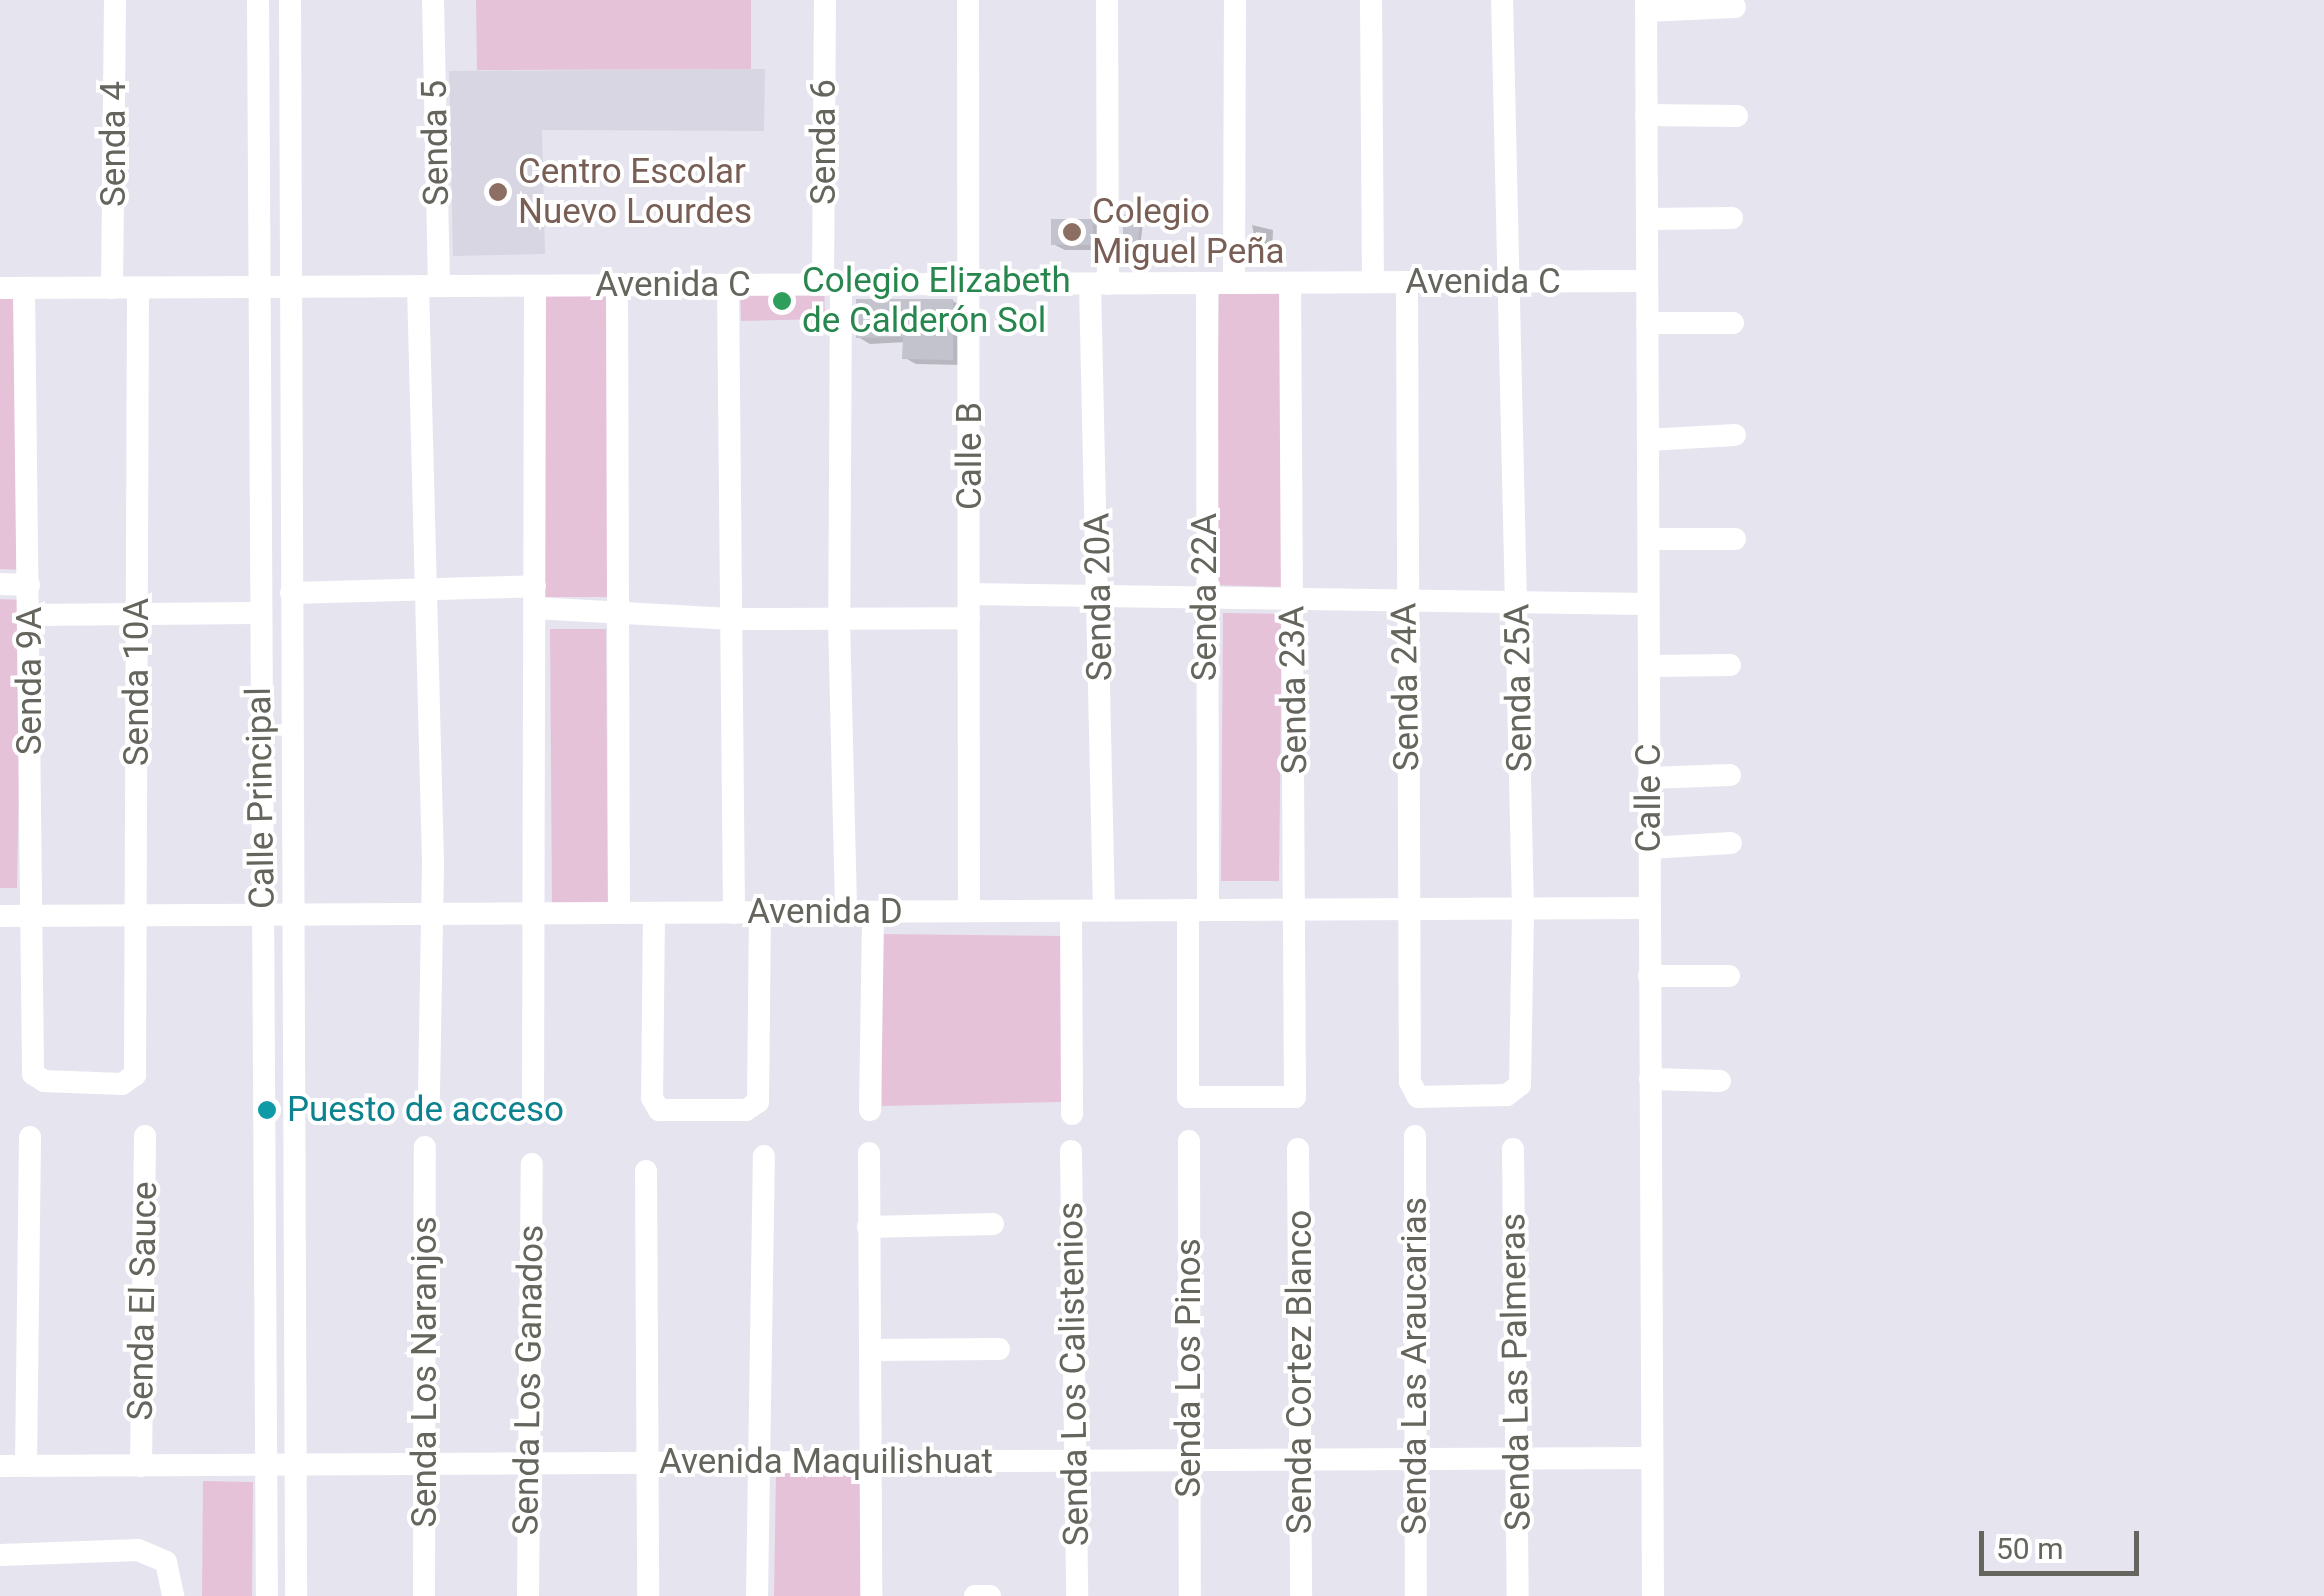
<!DOCTYPE html>
<html>
<head>
<meta charset="utf-8">
<style>
  body { margin:0 }
  #map { position:relative; width:2324px; height:1596px; overflow:hidden; background:#e6e5ef; font-family:Roboto,sans-serif }
  div>[style] { position:absolute }
  .education>* { inset:0; background:#d7d6e2 }
  .green>* { inset:0; background:#e6c2d9 }
  .shadow>* { inset:0; background:#0003 }
  .building>* { inset:0; background:#c3c3cd }
  .minor>* { height:22px; margin:-11px; padding:0 11px; transform-origin:11px; border-radius:11px; background:#fff }
  .dots>* { width:28px; height:28px; translate:-50% -50%; box-sizing:border-box; border:5px solid #fff; border-radius:50% }
  span { translate:-50% -50%; white-space:nowrap; text-align:center; line-height:1.15; -webkit-text-stroke:8px #fff; paint-order:stroke }
  .street-label { font-size:35px; color:#65645d }
  .education-label { font-size:35px; color:#785e54 }
  .left { translate:0 -50%; text-align:left }
  .leisure-label { font-size:35px; color:#27864d }
  .culture-label { font-size:35px; color:#0d838f }
  .scale { position:absolute; left:1979px; top:1531px; width:160px; height:45px; box-sizing:border-box; border:5px solid #65645d; border-top:0; padding-left:12px; font-size:30px; line-height:35px; white-space:nowrap; color:#65645d; -webkit-text-stroke:8px #fff; paint-order:stroke }
</style>
</head>
<body>
<div id="map">
  <div class="education">
    <div style="clip-path:polygon(765px 69px,764px 131px,542px 130px,545px 254px,453px 256px,449px 71px)"></div>
  </div>
  <div class="green">
    <div style="clip-path:polygon(476px 0,751px 0,751px 69px,477px 70px)"></div>
    <div style="clip-path:polygon(740px 281px,824px 283px,825px 319px,741px 321px)"></div>
    <div style="clip-path:polygon(13px 287px,22px 570px,0 569px,0 288px)"></div>
    <div style="clip-path:polygon(541px 293px,610px 293px,614px 597px,543px 597px)"></div>
    <div style="clip-path:polygon(1219px 294px,1283px 294px,1282px 587px,1215px 585px)"></div>
    <div style="clip-path:polygon(0 599px,22px 600px,17px 888px,0 888px)"></div>
    <div style="clip-path:polygon(1223px 613px,1282px 614px,1279px 881px,1221px 881px)"></div>
    <div style="clip-path:polygon(550px 629px,606px 629px,608px 906px,552px 906px)"></div>
    <div style="clip-path:polygon(880px 934px,1064px 936px,1061px 1102px,882px 1106px)"></div>
    <div style="clip-path:polygon(863px 1472px,863px 1596px,774px 1596px,776px 1473px)"></div>
    <div style="clip-path:polygon(203px 1481px,253px 1482px,252px 1596px,202px 1596px)"></div>
  </div>
  <div class="shadow">
    <div style="clip-path:polygon(1141px 213px,1144px 214px,1140px 247px,1125px 238px)"></div>
    <div style="clip-path:polygon(1092px 222px,1104px 228px,1104px 250px,1065px 250px,1053px 244px)"></div>
    <div style="clip-path:polygon(1252px 225px,1273px 230px,1272px 254px,1257px 249px)"></div>
    <div style="clip-path:polygon(953px 301px,964px 308px,964px 365px,916px 364px,905px 358px,906px 342px,870px 344px,858px 337px)"></div>
  </div>
  <div class="building">
    <div style="clip-path:polygon(1142px 210px,1137px 248px,1123px 239px,1123px 215px)"></div>
    <div style="clip-path:polygon(1051px 219px,1093px 219px,1093px 245px,1051px 245px)"></div>
    <div style="clip-path:polygon(856px 299px,953px 299px,953px 360px,902px 359px,903px 337px,856px 338px)"></div>
  </div>
  <div class="minor">
    <div style="left:258px;top:0;width:1596px;rotate:89.68deg"></div>
    <div style="left:290px;top:0;width:1596px;rotate:89.78deg"></div>
    <div style="left:433px;top:0;width:286px;rotate:88.8deg"></div>
    <div style="left:968px;top:0;width:911px;rotate:89.94deg"></div>
    <div style="left:1107px;top:0;width:284px;rotate:89.8deg"></div>
    <div style="left:1371px;top:0;width:282px;rotate:89.6deg"></div>
    <div style="left:1646px;top:0;width:1596px;rotate:89.75deg"></div>
    <div style="left:1646px;top:11px;width:89px;rotate:-2.6deg"></div>
    <div style="left:1646px;top:115px;width:91px;rotate:0.6deg"></div>
    <div style="left:1647px;top:219px;width:85px;rotate:-0.7deg"></div>
    <div style="left:1407px;top:282px;width:800px;rotate:89.79deg"></div>
    <div style="left:1410px;top:1082px;width:17px;rotate:62deg"></div>
    <div style="left:1418px;top:1097px;width:89px;rotate:-1.3deg"></div>
    <div style="left:1507px;top:1095px;width:16px;rotate:-38deg"></div>
    <div style="left:1520px;top:1085px;width:176px;rotate:-89deg"></div>
    <div style="left:1523px;top:909px;width:909px;rotate:-91.32deg"></div>
    <div style="left:1207px;top:283px;width:627px;rotate:89.91deg"></div>
    <div style="left:1234px;top:283px;width:283px;rotate:-89.8deg"></div>
    <div style="left:1090px;top:284px;width:627px;rotate:88.72deg"></div>
    <div style="left:617px;top:285px;width:628px;rotate:89.82deg"></div>
    <div style="left:728px;top:285px;width:628px;rotate:89.45deg"></div>
    <div style="left:823px;top:285px;width:285px;rotate:-89.6deg"></div>
    <div style="left:841px;top:285px;width:335px;rotate:90.3deg"></div>
    <div style="left:839px;top:620px;width:292px;rotate:88.6deg"></div>
    <div style="left:418px;top:286px;width:577px;rotate:88.51deg"></div>
    <div style="left:433px;top:863px;width:240px;rotate:91deg"></div>
    <div style="left:0;top:288px;width:1647px;rotate:-0.24deg"></div>
    <div style="left:24px;top:288px;width:786px;rotate:89.34deg"></div>
    <div style="left:33px;top:1074px;width:13px;rotate:32deg"></div>
    <div style="left:44px;top:1081px;width:78px;rotate:2.2deg"></div>
    <div style="left:122px;top:1084px;width:16px;rotate:-35deg"></div>
    <div style="left:135px;top:1075px;width:787px;rotate:-89.78deg"></div>
    <div style="left:112px;top:288px;width:288px;rotate:-89.4deg"></div>
    <div style="left:1647px;top:323px;width:86px"></div>
    <div style="left:1648px;top:440px;width:87px;rotate:-3.3deg"></div>
    <div style="left:1649px;top:539px;width:86px"></div>
    <div style="left:0;top:584px;width:29px;rotate:2deg"></div>
    <div style="left:291px;top:593px;width:244px;rotate:-1.6deg"></div>
    <div style="left:969px;top:594px;width:679px;rotate:0.84deg"></div>
    <div style="left:535px;top:608px;width:195px;rotate:3.2deg"></div>
    <div style="left:730px;top:619px;width:239px;rotate:-0.2deg"></div>
    <div style="left:31px;top:615px;width:227px;rotate:-0.5deg"></div>
    <div style="left:1649px;top:666px;width:81px;rotate:-0.7deg"></div>
    <div style="left:1649px;top:778px;width:81px;rotate:-2.1deg"></div>
    <div style="left:1650px;top:848px;width:81px;rotate:-3.5deg"></div>
    <div style="left:1188px;top:910px;width:187px;rotate:90deg"></div>
    <div style="left:1188px;top:1097px;width:107px"></div>
    <div style="left:1295px;top:1097px;width:814px;rotate:-90.35deg"></div>
    <div style="left:1071px;top:911px;width:203px;rotate:89.7deg"></div>
    <div style="left:654px;top:913px;width:185px;rotate:90.6deg"></div>
    <div style="left:652px;top:1098px;width:14px;rotate:60deg"></div>
    <div style="left:659px;top:1110px;width:87px"></div>
    <div style="left:746px;top:1110px;width:14px;rotate:-34deg"></div>
    <div style="left:758px;top:1102px;width:189px;rotate:-89.4deg"></div>
    <div style="left:0;top:916px;width:1650px;rotate:-0.28deg"></div>
    <div style="left:1649px;top:976px;width:80px"></div>
    <div style="left:1650px;top:1079px;width:70px;rotate:1.6deg"></div>
    <div style="left:533px;top:1104px;width:818px;rotate:-89.86deg"></div>
    <div style="left:870px;top:1110px;width:198px;rotate:-89.1deg"></div>
    <div style="left:1415px;top:1136px;width:460px;rotate:89.9deg"></div>
    <div style="left:1189px;top:1141px;width:455px;rotate:89.9deg"></div>
    <div style="left:1298px;top:1149px;width:447px;rotate:89.6deg"></div>
    <div style="left:1513px;top:1149px;width:447px;rotate:89.4deg"></div>
    <div style="left:1071px;top:1151px;width:445px;rotate:89.2deg"></div>
    <div style="left:869px;top:1153px;width:443px;rotate:89.7deg"></div>
    <div style="left:646px;top:1171px;width:425px;rotate:89.7deg"></div>
    <div style="left:868px;top:1227px;width:125px;rotate:-1.4deg"></div>
    <div style="left:871px;top:1350px;width:128px;rotate:-0.4deg"></div>
    <div style="left:0;top:1466px;width:1652px;rotate:-0.28deg"></div>
    <div style="left:26px;top:1466px;width:329px;rotate:-89.3deg"></div>
    <div style="left:141px;top:1466px;width:330px;rotate:-89.3deg"></div>
    <div style="left:0;top:1555px;width:138px;rotate:-2.1deg"></div>
    <div style="left:138px;top:1550px;width:30px;rotate:23deg"></div>
    <div style="left:166px;top:1562px;width:35px;rotate:78deg"></div>
    <div style="left:424px;top:1596px;width:449px;rotate:-89.9deg"></div>
    <div style="left:528px;top:1596px;width:432px;rotate:-89.5deg"></div>
    <div style="left:757px;top:1596px;width:440px;rotate:-89.1deg"></div>
    <div style="left:975px;top:1596px;width:15px"></div>
  </div>
  <div class="dots">
    <div style="left:498px;top:192px;background:#8d6e63"></div>
    <div style="left:1072px;top:232px;background:#8d6e63"></div>
    <div style="left:782px;top:301px;background:#2e9e5b"></div>
    <div style="left:267px;top:1110px;background:#0f9aa8"></div>
  </div>
  <div class="street-label">
    <span style="left:824px;top:142px;rotate:-90deg">Senda 6</span>
    <span style="left:436px;top:143px;rotate:-91deg">Senda 5</span>
    <span style="left:114px;top:144px;rotate:-90deg">Senda 4</span>
    <span style="left:1483px;top:282px">Avenida C</span>
    <span style="left:673px;top:285px">Avenida C</span>
    <span style="left:970px;top:456px;rotate:-90deg">Calle B</span>
    <span style="left:1099px;top:597px;rotate:-91deg">Senda 20A</span>
    <span style="left:1205px;top:597px;rotate:-90deg">Senda 22A</span>
    <span style="left:30px;top:681px;rotate:-90deg">Senda 9A</span>
    <span style="left:137px;top:682px;rotate:-90deg">Senda 10A</span>
    <span style="left:1406px;top:687px;rotate:-91deg">Senda 24A</span>
    <span style="left:1519px;top:688px;rotate:-91deg">Senda 25A</span>
    <span style="left:1294px;top:690px;rotate:-91deg">Senda 23A</span>
    <span style="left:261px;top:798px;rotate:-91deg">Calle Principal</span>
    <span style="left:1649px;top:798px;rotate:-90deg">Calle C</span>
    <span style="left:825px;top:912px">Avenida D</span>
    <span style="left:143px;top:1301px;rotate:-89deg">Senda El Sauce</span>
    <span style="left:1415px;top:1366px;rotate:-90deg">Senda Las Araucarias</span>
    <span style="left:1189px;top:1368px;rotate:-90deg">Senda Los Pinos</span>
    <span style="left:425px;top:1372px;rotate:-90deg">Senda Los Naranjos</span>
    <span style="left:1300px;top:1372px;rotate:-90deg">Senda Cortez Blanco</span>
    <span style="left:1516px;top:1372px;rotate:-91deg">Senda Las Palmeras</span>
    <span style="left:1074px;top:1374px;rotate:-91deg">Senda Los Calistenios</span>
    <span style="left:529px;top:1380px;rotate:-89deg">Senda Los Ganados</span>
    <span style="left:826px;top:1462px">Avenida Maquilishuat</span>
  </div>
  <div class="education-label">
    <span class="left" style="left:518px;top:192px">Centro Escolar<br>Nuevo Lourdes</span>
    <span class="left" style="left:1092px;top:232px">Colegio<br>Miguel Peña</span>
  </div>
  <div class="leisure-label">
    <span class="left" style="left:802px;top:301px">Colegio Elizabeth<br>de Calderón Sol</span>
  </div>
  <div class="culture-label">
    <span class="left" style="left:287px;top:1110px">Puesto de acceso</span>
  </div>
  <div class="scale">50 m</div>
</div>
</body>
</html>
